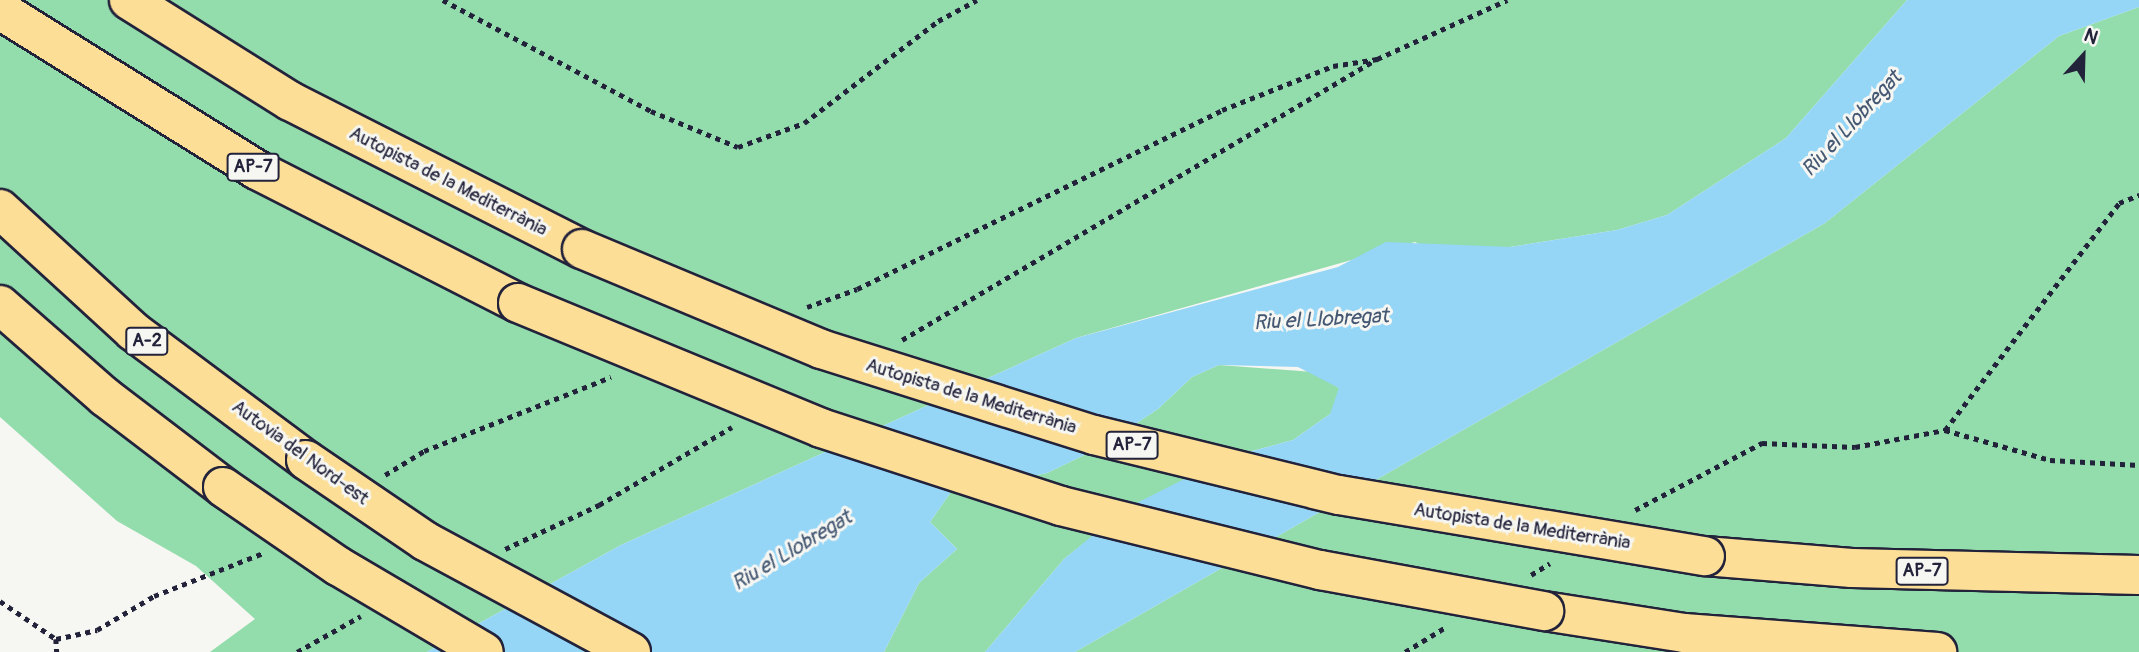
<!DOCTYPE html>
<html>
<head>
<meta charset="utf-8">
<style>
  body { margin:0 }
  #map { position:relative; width:2139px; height:652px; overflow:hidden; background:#f6f6f2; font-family:Pangolin,sans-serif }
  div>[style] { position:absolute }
  .green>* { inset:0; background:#93dcac }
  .water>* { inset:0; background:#95d6f7 }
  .path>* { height:4.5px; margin-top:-2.25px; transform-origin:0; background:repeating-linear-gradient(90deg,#22223b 0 5px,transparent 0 10px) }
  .roads { filter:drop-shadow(2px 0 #22223b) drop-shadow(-2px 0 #22223b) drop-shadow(0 2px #22223b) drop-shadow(0 -2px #22223b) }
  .highway>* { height:38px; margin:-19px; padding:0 19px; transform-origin:19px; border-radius:19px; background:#fcde96 }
  .bridges { filter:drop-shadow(2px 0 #22223b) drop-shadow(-2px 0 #22223b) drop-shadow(0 2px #22223b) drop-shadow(0 -2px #22223b) }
  .highway-bridge>* { height:38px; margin:-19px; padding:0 19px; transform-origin:19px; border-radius:19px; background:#fcde96 }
  span { translate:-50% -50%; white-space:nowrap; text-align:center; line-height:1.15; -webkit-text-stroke:6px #f6f6f2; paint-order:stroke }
  .shield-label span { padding:2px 5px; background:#f6f6f2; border:2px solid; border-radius:5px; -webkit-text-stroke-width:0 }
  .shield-label { font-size:18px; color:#22223b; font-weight:700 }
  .street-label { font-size:19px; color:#22223b }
  .water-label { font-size:21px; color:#445873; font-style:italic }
  .north { position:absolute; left:2048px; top:21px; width:70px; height:70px; -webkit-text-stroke:5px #f6f6f2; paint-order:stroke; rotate:22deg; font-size:19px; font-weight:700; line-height:28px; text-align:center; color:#22223b }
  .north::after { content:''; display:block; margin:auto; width:24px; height:32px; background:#22223b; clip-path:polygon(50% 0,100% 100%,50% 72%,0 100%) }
</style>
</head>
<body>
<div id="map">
  <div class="green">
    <div style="clip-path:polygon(0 0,1907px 0,1786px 138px,1667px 215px,1617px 230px,1510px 247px,1425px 247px,1415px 242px,1076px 338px,621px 545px,427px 652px,210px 652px,255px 619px,196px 566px,117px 521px,0 417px)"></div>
    <div style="clip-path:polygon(2139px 7px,2139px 652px,1075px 652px,1825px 223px,2059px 36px)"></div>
    <div style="clip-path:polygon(1219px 365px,1314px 372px,1339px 388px,1337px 402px,1330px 414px,1293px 440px,1241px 454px,1113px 520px,1064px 559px,985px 652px,884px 652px,919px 583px,957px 549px,930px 522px,951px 492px,1047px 473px,1099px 448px,1158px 409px,1192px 377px)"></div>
  </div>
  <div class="water">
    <div style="clip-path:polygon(1907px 0,2139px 0,2139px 7px,2059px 36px,1825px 223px,1075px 652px,985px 652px,1064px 559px,1125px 509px,1226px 458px,1293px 440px,1330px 414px,1339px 388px,1298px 367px,1219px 365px,1192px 377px,1158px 409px,1099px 448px,1047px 473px,951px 492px,930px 522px,957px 549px,919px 583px,884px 652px,427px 652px,621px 545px,1076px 338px,1338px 267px,1386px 242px,1510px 247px,1617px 230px,1667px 215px,1786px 138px)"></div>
  </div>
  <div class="path">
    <div style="left:443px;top:0;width:236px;rotate:28.1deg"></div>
    <div style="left:651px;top:111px;width:94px;rotate:22.5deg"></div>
    <div style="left:738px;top:147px;width:70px;rotate:-20deg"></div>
    <div style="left:804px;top:123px;width:168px;rotate:-37.3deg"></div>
    <div style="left:938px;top:21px;width:44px;rotate:-28.3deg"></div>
    <div style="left:807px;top:307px;width:53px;rotate:-19.8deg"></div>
    <div style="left:857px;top:289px;width:407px;rotate:-26.1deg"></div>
    <div style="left:1222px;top:110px;width:119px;rotate:-21.6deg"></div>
    <div style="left:1333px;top:66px;width:45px;rotate:-9deg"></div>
    <div style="left:902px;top:340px;width:552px;rotate:-30.61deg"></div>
    <div style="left:1377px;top:59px;width:143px;rotate:-24.4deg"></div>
    <div style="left:1945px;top:430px;width:109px;rotate:15.9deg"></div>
    <div style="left:2050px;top:460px;width:89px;rotate:3.2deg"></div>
    <div style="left:385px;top:475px;width:46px;rotate:-31.6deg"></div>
    <div style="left:424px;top:451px;width:201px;rotate:-21.6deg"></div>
    <div style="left:1635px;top:510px;width:144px;rotate:-27.8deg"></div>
    <div style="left:1762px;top:443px;width:93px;rotate:2.5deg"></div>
    <div style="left:1855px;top:447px;width:92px;rotate:-10.7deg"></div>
    <div style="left:1945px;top:430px;width:286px;rotate:-52.5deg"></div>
    <div style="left:2119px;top:203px;width:22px;rotate:-22deg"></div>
    <div style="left:505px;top:549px;width:104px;rotate:-25.1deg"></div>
    <div style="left:599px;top:505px;width:154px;rotate:-30.4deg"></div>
    <div style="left:1531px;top:575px;width:22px;rotate:-32deg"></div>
    <div style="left:0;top:601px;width:68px;rotate:34.2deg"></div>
    <div style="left:56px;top:639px;width:42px;rotate:-12.4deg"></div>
    <div style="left:97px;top:630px;width:66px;rotate:-30.8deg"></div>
    <div style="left:154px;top:596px;width:117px;rotate:-21.5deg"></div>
    <div style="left:56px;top:639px;width:13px;rotate:86deg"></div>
    <div style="left:297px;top:652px;width:73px;rotate:-29.4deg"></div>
    <div style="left:1405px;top:652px;width:48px;rotate:-31.4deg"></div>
  </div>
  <div class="roads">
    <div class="highway">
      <div style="left:129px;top:0;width:190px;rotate:32.1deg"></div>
      <div style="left:290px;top:101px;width:327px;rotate:26.9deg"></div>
      <div style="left:0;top:10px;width:303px;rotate:31.9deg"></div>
      <div style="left:257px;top:170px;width:293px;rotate:27deg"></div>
      <div style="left:0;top:209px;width:180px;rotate:42.5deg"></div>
      <div style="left:133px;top:331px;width:216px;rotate:36.7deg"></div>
      <div style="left:0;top:305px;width:140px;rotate:41.2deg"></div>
      <div style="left:105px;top:397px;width:148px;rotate:37.3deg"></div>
      <div style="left:1705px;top:556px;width:147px;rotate:4.7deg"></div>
      <div style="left:1852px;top:568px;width:287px;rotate:1.4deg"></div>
      <div style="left:1544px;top:611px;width:142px;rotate:8.9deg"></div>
      <div style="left:1684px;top:633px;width:254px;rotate:4.3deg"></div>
    </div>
  </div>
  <div class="bridges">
    <div class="highway-bridge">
      <div style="left:582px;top:249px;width:259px;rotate:22.7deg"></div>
      <div style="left:821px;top:349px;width:286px;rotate:17.5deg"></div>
      <div style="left:1094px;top:435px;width:252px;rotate:13.8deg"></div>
      <div style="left:1339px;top:495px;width:371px;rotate:9.5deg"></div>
      <div style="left:518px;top:303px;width:328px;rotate:22.4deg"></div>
      <div style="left:821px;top:428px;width:252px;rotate:18deg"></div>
      <div style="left:1061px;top:506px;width:267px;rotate:13.9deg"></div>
      <div style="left:1320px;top:570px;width:228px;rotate:10.4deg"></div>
      <div style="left:306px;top:460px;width:144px;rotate:34.2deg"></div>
      <div style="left:425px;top:541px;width:234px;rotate:28.3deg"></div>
      <div style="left:223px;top:487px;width:140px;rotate:34.5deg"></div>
      <div style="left:338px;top:566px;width:169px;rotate:30.5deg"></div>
    </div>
  </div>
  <div class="shield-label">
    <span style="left:253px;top:167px">AP-7</span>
    <span style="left:147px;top:341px">A-2</span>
    <span style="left:1132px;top:445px">AP-7</span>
    <span style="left:1922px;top:571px">AP-7</span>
  </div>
  <div class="street-label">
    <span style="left:448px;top:182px;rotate:27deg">Autopista de la Mediterrània</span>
    <span style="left:971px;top:397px;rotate:17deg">Autopista de la Mediterrània</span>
    <span style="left:300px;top:453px;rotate:36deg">Autovia del Nord-est</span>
    <span style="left:1522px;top:527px;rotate:9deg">Autopista de la Mediterrània</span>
  </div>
  <div class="water-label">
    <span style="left:1852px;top:124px;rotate:-47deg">Riu el Llobregat</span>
    <span style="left:1321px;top:320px;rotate:-3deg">Riu el Llobregat</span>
    <span style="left:792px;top:551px;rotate:-31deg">Riu el Llobregat</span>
  </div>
  <div class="north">N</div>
</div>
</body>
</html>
